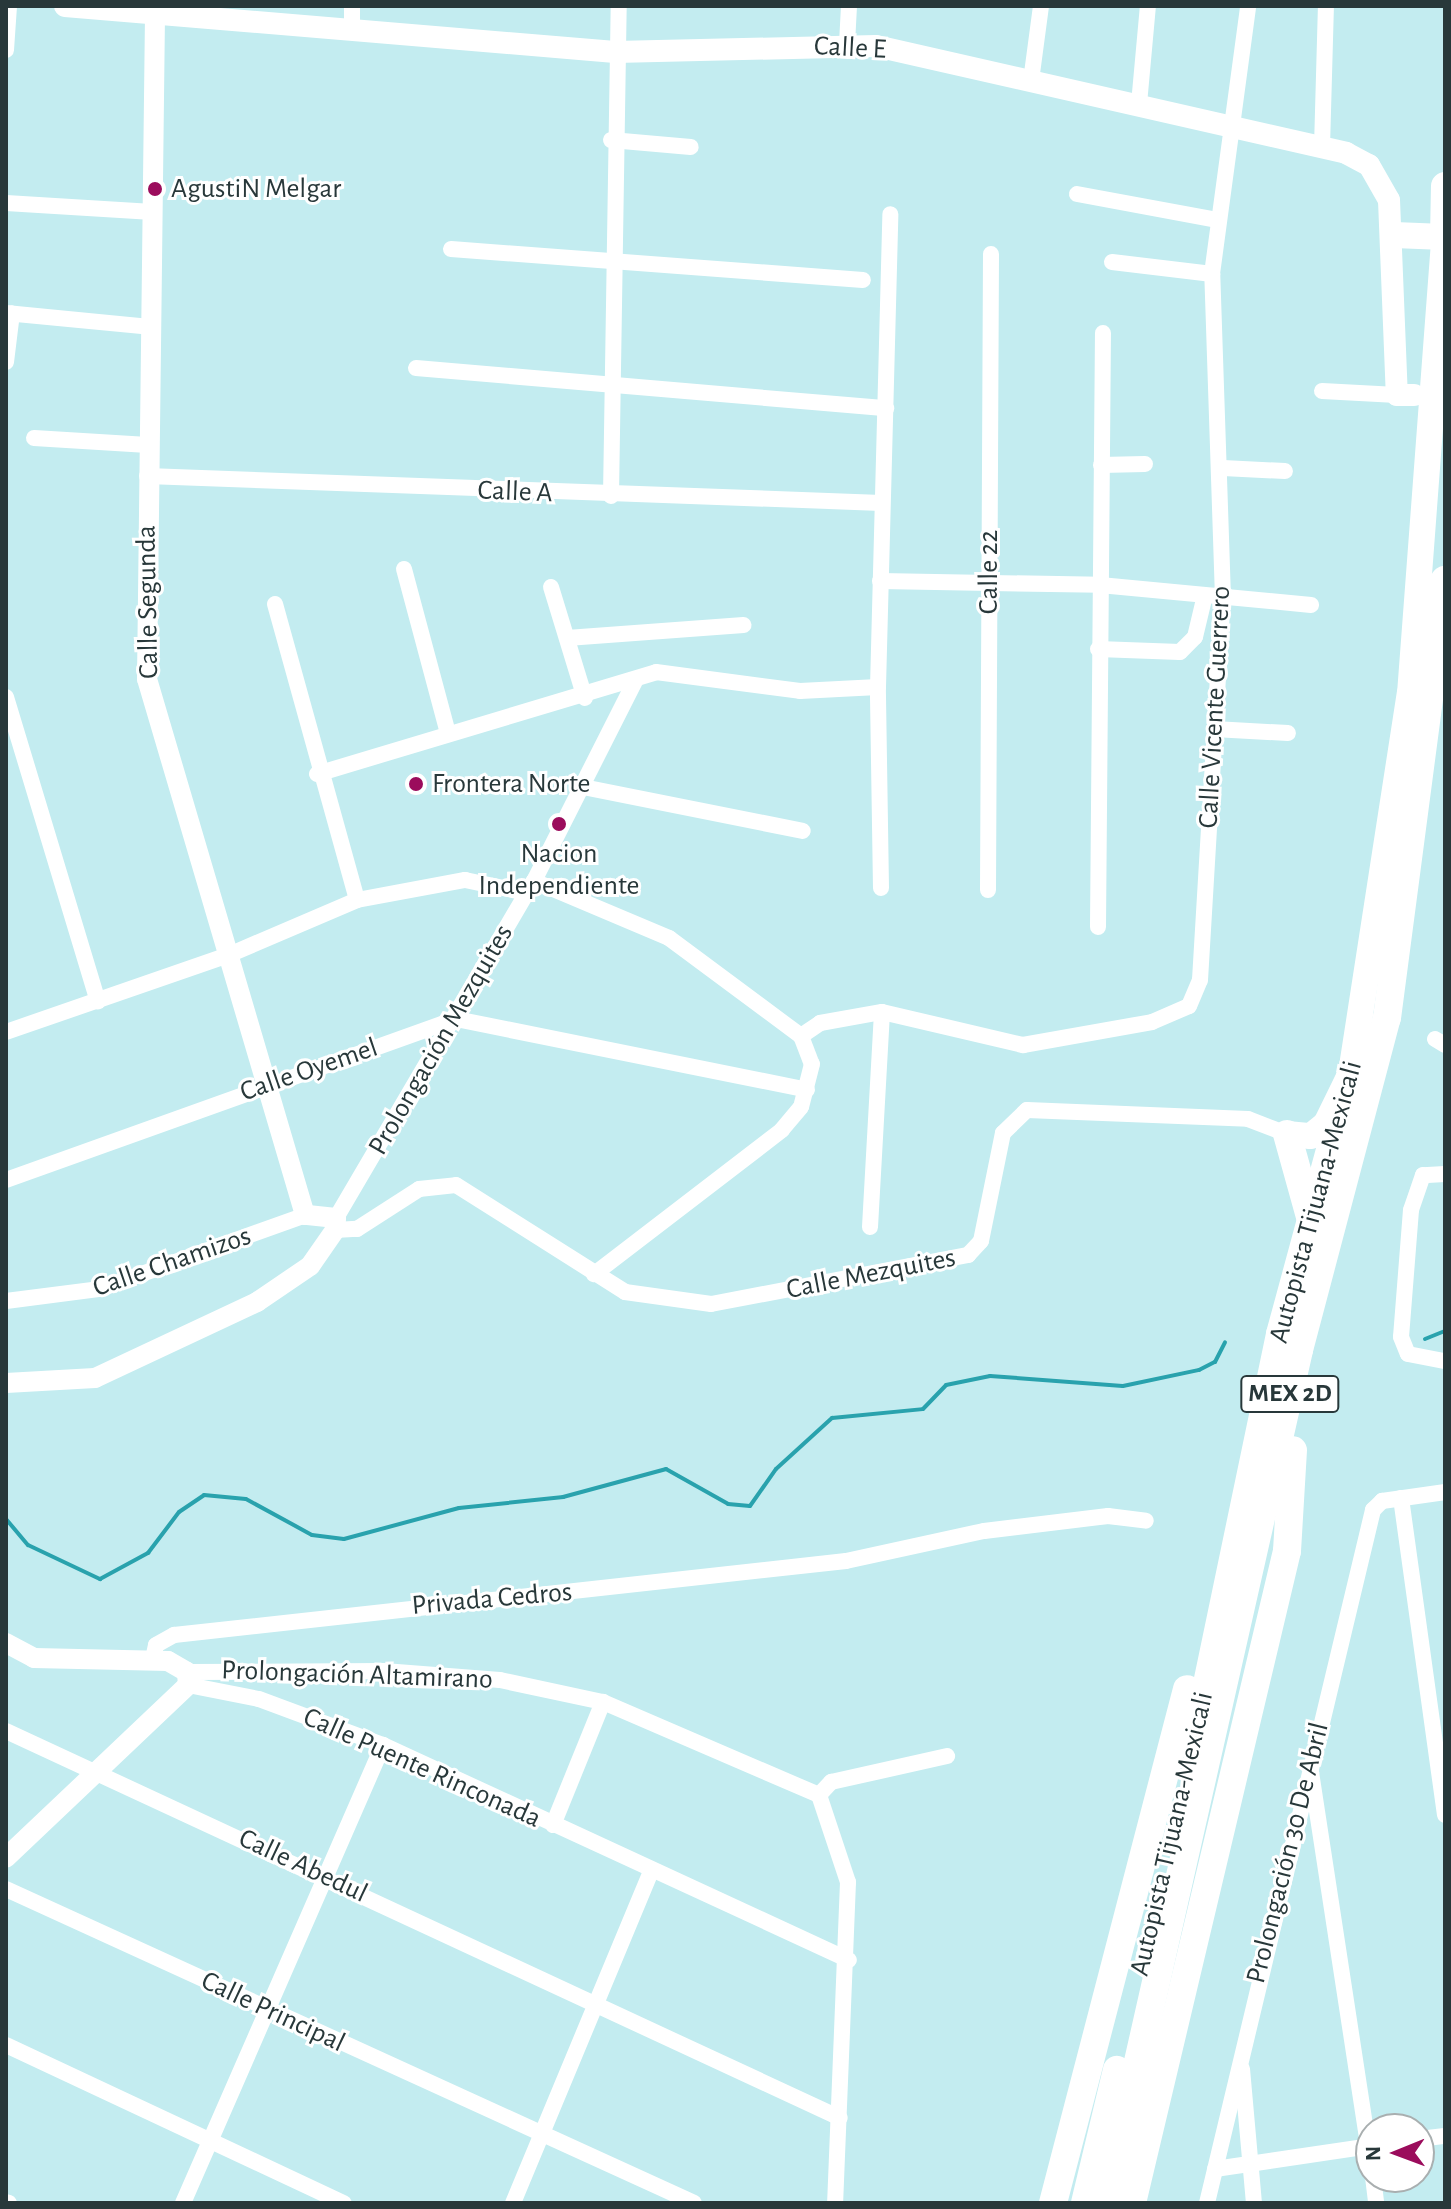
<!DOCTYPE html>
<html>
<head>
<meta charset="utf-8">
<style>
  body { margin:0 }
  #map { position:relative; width:1451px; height:2209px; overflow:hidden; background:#c3ecf0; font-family:"Alegreya Sans",sans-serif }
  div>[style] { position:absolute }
  .stream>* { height:4px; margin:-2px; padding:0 2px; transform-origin:2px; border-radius:2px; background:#29a2ad }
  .minor>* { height:16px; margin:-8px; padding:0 8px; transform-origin:8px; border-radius:8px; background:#fff }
  .tertiary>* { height:20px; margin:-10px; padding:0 10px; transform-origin:10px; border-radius:10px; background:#fff }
  .secondary>* { height:22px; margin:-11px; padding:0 11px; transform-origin:11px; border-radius:11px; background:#fff }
  .trunk>* { height:26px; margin:-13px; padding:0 13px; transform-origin:13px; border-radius:13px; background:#fff }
  .motorway>* { height:28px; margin:-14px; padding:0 14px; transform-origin:14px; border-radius:14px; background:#fff }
  .dots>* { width:22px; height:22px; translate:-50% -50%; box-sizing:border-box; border:4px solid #fff; border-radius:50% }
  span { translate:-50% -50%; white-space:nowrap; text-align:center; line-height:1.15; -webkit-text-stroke:6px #fff; paint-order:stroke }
  .shield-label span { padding:2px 6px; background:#fff; border:2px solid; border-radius:6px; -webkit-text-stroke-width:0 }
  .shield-label { font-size:26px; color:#28383a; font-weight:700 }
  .street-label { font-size:28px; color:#28383a }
  .poi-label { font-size:28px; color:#28383a }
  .left { translate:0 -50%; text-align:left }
  .frame { position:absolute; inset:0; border:8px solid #28383a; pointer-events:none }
  .north { position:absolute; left:1355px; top:2113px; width:80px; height:80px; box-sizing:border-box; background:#fff; border:2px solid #a9afb0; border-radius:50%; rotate:269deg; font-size:22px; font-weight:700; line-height:32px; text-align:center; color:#28383a }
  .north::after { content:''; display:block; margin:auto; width:28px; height:36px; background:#9b0c5c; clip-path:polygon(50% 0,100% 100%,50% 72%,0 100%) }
</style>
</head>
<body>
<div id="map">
  <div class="stream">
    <div style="left:1425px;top:1339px;width:22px;rotate:-22deg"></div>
    <div style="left:6px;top:1519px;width:34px;rotate:50deg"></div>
    <div style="left:28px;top:1545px;width:80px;rotate:25.3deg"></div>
    <div style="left:100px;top:1579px;width:55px;rotate:-28.4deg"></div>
    <div style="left:148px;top:1553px;width:51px;rotate:-52.9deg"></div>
    <div style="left:179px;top:1512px;width:30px;rotate:-34deg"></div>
    <div style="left:204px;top:1495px;width:42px;rotate:5.4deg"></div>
    <div style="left:246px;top:1499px;width:75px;rotate:28.6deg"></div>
    <div style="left:312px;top:1535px;width:32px;rotate:7deg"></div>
    <div style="left:344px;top:1539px;width:119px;rotate:-15.1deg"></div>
    <div style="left:459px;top:1508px;width:105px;rotate:-6deg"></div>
    <div style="left:563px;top:1497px;width:107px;rotate:-15.2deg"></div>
    <div style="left:666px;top:1469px;width:71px;rotate:29.4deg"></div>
    <div style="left:728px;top:1504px;width:22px;rotate:5deg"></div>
    <div style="left:750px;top:1506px;width:45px;rotate:-54.9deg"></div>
    <div style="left:776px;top:1469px;width:76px;rotate:-42.3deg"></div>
    <div style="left:832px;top:1418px;width:91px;rotate:-5.6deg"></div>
    <div style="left:923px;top:1409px;width:33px;rotate:-46deg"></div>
    <div style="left:946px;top:1385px;width:45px;rotate:-11.6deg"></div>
    <div style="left:990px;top:1376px;width:133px;rotate:4.3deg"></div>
    <div style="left:1123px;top:1386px;width:78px;rotate:-11.9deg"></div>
    <div style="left:1199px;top:1370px;width:18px;rotate:-27deg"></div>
    <div style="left:1215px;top:1362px;width:22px;rotate:-63deg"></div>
  </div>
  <div class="minor">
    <div style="left:352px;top:29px;width:23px;rotate:-90deg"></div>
    <div style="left:847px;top:44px;width:38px;rotate:-87deg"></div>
    <div style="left:6px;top:50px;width:44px;rotate:-86.1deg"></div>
    <div style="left:1031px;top:81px;width:76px;rotate:-82.4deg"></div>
    <div style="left:1139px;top:104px;width:98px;rotate:-84.8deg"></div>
    <div style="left:611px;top:140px;width:80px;rotate:5deg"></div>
    <div style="left:1322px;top:147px;width:141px;rotate:-88.4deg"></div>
    <div style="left:1077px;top:194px;width:142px;rotate:10.5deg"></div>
    <div style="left:6px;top:203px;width:147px;rotate:3.5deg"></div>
    <div style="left:451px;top:249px;width:413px;rotate:4.3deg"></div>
    <div style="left:1112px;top:262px;width:101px;rotate:6.8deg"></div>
    <div style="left:6px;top:313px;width:147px;rotate:5.5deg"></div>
    <div style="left:6px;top:362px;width:49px;rotate:-83deg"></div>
    <div style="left:416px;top:368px;width:472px;rotate:4.9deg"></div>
    <div style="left:1322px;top:391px;width:75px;rotate:3.1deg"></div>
    <div style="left:34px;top:438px;width:114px;rotate:3.5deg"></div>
    <div style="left:1101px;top:465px;width:44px;rotate:-1.3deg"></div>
    <div style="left:1223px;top:468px;width:62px;rotate:2.8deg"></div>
    <div style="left:147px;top:476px;width:735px;rotate:2.1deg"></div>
    <div style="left:611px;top:496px;width:490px;rotate:-89.1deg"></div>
    <div style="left:404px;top:569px;width:167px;rotate:75deg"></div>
    <div style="left:880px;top:581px;width:220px;rotate:1deg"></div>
    <div style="left:1100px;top:585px;width:212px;rotate:5.4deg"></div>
    <div style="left:551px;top:587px;width:116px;rotate:73deg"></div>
    <div style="left:275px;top:604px;width:307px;rotate:74.5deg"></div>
    <div style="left:567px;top:638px;width:177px;rotate:-4.2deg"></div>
    <div style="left:1098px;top:649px;width:82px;rotate:2.1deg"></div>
    <div style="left:1180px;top:652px;width:21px;rotate:-45deg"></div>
    <div style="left:1195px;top:637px;width:43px;rotate:-76.6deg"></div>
    <div style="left:6px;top:697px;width:318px;rotate:73.2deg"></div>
    <div style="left:1214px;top:729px;width:74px;rotate:3.1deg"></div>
    <div style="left:317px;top:774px;width:354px;rotate:-16.7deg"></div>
    <div style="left:656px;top:672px;width:145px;rotate:7.5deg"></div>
    <div style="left:800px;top:691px;width:78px;rotate:-2.9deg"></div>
    <div style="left:583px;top:787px;width:224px;rotate:11.3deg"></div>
    <div style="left:534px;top:881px;width:147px;rotate:22.9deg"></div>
    <div style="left:669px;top:938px;width:164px;rotate:36.6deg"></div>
    <div style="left:801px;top:1036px;width:30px;rotate:69deg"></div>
    <div style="left:812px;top:1064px;width:44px;rotate:104.3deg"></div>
    <div style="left:801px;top:1107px;width:30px;rotate:130deg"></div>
    <div style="left:782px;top:1130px;width:237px;rotate:142.5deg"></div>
    <div style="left:881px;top:888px;width:201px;rotate:-90.9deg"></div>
    <div style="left:878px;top:687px;width:473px;rotate:-88.5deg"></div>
    <div style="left:988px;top:890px;width:636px;rotate:-89.73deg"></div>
    <div style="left:1098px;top:927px;width:594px;rotate:-89.52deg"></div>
    <div style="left:6px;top:1032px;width:238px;rotate:-19.1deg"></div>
    <div style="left:231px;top:954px;width:137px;rotate:-23.2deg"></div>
    <div style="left:357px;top:900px;width:110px;rotate:-10.5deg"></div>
    <div style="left:465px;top:880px;width:63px;rotate:11.8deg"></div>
    <div style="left:801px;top:1036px;width:23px;rotate:-34deg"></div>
    <div style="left:820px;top:1023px;width:63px;rotate:-10.1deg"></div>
    <div style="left:882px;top:1012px;width:145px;rotate:13.2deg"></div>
    <div style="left:1023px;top:1045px;width:131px;rotate:-10.1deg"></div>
    <div style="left:1152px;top:1022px;width:40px;rotate:-23.4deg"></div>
    <div style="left:1189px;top:1006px;width:28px;rotate:-67deg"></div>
    <div style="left:1200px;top:980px;width:383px;rotate:-86.6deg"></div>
    <div style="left:1223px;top:598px;width:324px;rotate:-91.9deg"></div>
    <div style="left:1212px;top:274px;width:270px;rotate:-82.3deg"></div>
    <div style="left:1435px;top:1039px;width:12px;rotate:31deg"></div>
    <div style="left:1445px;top:1174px;width:22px;rotate:177deg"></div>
    <div style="left:1423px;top:1175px;width:37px;rotate:109deg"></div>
    <div style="left:1411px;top:1210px;width:127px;rotate:94.5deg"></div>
    <div style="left:1401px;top:1337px;width:18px;rotate:68deg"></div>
    <div style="left:1408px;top:1354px;width:38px;rotate:11deg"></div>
    <div style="left:6px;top:1180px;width:478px;rotate:-19.7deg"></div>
    <div style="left:456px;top:1019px;width:358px;rotate:11.4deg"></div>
    <div style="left:336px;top:1218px;width:391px;rotate:-59.6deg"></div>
    <div style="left:534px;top:881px;width:226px;rotate:-63.2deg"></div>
    <div style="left:870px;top:1227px;width:215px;rotate:-86.8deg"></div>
    <div style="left:335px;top:1230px;width:22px;rotate:-3deg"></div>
    <div style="left:357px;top:1229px;width:74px;rotate:-32.8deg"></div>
    <div style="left:419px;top:1189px;width:37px;rotate:-6deg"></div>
    <div style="left:456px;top:1185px;width:200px;rotate:32.3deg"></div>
    <div style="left:625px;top:1292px;width:87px;rotate:7.9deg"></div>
    <div style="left:711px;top:1304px;width:262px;rotate:-10.8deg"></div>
    <div style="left:968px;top:1255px;width:19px;rotate:-47deg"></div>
    <div style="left:981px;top:1241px;width:110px;rotate:-78.5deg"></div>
    <div style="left:1003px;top:1133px;width:33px;rotate:-44deg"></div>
    <div style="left:1027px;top:1110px;width:221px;rotate:2.3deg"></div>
    <div style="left:1248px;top:1119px;width:42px;rotate:21deg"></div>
    <div style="left:6px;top:1301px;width:95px;rotate:-7.3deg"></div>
    <div style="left:100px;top:1289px;width:218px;rotate:-19.8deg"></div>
    <div style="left:1401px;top:1498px;width:320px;rotate:82.1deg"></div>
    <div style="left:153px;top:1659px;width:14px;rotate:-78deg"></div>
    <div style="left:156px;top:1645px;width:21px;rotate:-29deg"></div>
    <div style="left:174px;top:1635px;width:676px;rotate:-6.28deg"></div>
    <div style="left:846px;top:1561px;width:141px;rotate:-12.3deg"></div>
    <div style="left:984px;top:1531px;width:125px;rotate:-6.9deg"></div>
    <div style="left:1108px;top:1516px;width:38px;rotate:7deg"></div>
    <div style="left:187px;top:1672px;width:197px;rotate:-0.3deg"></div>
    <div style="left:384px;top:1671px;width:116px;rotate:4.4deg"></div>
    <div style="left:500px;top:1680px;width:105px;rotate:12.1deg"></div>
    <div style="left:603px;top:1702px;width:235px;rotate:23.3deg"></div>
    <div style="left:188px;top:1685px;width:72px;rotate:11.2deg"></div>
    <div style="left:259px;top:1699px;width:132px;rotate:20.4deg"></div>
    <div style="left:383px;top:1745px;width:513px;rotate:24.77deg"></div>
    <div style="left:6px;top:1731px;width:919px;rotate:24.89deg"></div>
    <div style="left:1311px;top:1772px;width:399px;rotate:81.3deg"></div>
    <div style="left:819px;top:1795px;width:92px;rotate:71.6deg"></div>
    <div style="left:848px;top:1882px;width:321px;rotate:92.3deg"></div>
    <div style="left:819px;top:1795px;width:18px;rotate:-47deg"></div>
    <div style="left:831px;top:1782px;width:119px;rotate:-12.6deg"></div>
    <div style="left:553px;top:1825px;width:133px;rotate:-67.9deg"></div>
    <div style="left:6px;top:1889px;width:756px;rotate:24.53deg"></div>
    <div style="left:6px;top:2045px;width:373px;rotate:25.1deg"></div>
    <div style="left:1242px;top:2069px;width:135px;rotate:84.9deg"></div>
    <div style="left:1419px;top:2139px;width:26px;rotate:-7deg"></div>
    <div style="left:1215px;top:2169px;width:158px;rotate:-8.4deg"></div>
    <div style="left:1373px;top:2177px;width:26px;rotate:83deg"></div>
    <div style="left:6px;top:2202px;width:3px;rotate:18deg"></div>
    <div style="left:183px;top:2203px;width:500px;rotate:-66.4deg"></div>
    <div style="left:513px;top:2203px;width:360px;rotate:-67.4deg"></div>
    <div style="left:1207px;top:2203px;width:713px;rotate:-76.53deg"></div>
    <div style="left:1373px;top:1510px;width:13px;rotate:-45deg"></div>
    <div style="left:1382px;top:1501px;width:64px;rotate:-8.1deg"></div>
  </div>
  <div class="tertiary">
    <div style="left:6px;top:1383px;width:89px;rotate:-3.2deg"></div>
    <div style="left:95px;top:1378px;width:179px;rotate:-25.1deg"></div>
    <div style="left:257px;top:1302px;width:64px;rotate:-34.2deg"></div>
    <div style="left:310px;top:1266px;width:44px;rotate:-55.2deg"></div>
    <div style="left:335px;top:1230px;width:12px;rotate:-85deg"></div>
    <div style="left:336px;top:1218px;width:31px;rotate:-174deg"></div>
    <div style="left:305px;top:1215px;width:559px;rotate:-106.42deg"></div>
    <div style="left:147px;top:679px;width:666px;rotate:-89.31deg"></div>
    <div style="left:6px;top:1643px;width:32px;rotate:28deg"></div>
    <div style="left:34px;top:1658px;width:134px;rotate:1.3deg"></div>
    <div style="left:168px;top:1661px;width:22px;rotate:30deg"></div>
    <div style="left:187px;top:1672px;width:13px;rotate:86deg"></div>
    <div style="left:188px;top:1685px;width:251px;rotate:136.5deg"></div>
  </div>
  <div class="secondary">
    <div style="left:65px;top:6px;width:552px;rotate:4.78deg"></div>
    <div style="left:615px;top:52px;width:261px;rotate:-1.3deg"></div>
    <div style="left:876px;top:46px;width:482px;rotate:12.8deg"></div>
    <div style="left:1346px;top:153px;width:26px;rotate:28deg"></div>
    <div style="left:1369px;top:165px;width:40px;rotate:60.3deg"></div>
    <div style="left:1389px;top:200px;width:195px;rotate:87.7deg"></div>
    <div style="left:1397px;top:395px;width:17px"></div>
  </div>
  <div class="trunk">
    <div style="left:1287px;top:1134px;width:24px;rotate:5deg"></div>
    <div style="left:1311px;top:1136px;width:19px;rotate:-39deg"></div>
    <div style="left:1326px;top:1124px;width:57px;rotate:-63.9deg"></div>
    <div style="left:1351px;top:1073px;width:384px;rotate:-81.2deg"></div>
    <div style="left:1410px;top:694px;width:458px;rotate:-85.7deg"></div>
    <div style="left:1444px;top:237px;width:50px;rotate:-177.7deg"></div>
  </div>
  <div class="motorway">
    <div style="left:1444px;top:237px;width:51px;rotate:-88.9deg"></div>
    <div style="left:1287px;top:1134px;width:86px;rotate:74.5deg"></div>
    <div style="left:1199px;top:1722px;width:396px;rotate:-78.2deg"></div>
    <div style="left:1280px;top:1334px;width:270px;rotate:-74.8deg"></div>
    <div style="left:1053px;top:2203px;width:531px;rotate:-75.39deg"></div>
    <div style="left:1085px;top:2203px;width:137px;rotate:-76.5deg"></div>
    <div style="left:1106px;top:2203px;width:875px;rotate:-77.25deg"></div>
    <div style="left:1299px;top:1350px;width:343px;rotate:-75.2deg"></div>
    <div style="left:1387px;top:1018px;width:442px;rotate:-82.5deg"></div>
    <div style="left:1132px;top:2203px;width:670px;rotate:-76.63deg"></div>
    <div style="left:1287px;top:1551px;width:101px;rotate:-86.6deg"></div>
  </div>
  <div class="dots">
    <div style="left:155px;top:189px;background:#9b0c5c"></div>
    <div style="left:416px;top:784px;background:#9b0c5c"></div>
    <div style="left:559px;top:824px;background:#9b0c5c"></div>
  </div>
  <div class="shield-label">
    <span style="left:1290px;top:1394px">MEX 2D</span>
  </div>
  <div class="street-label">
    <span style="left:850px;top:48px;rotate:3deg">Calle E</span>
    <span style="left:515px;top:492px;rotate:2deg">Calle A</span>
    <span style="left:989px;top:572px;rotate:-90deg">Calle 22</span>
    <span style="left:148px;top:602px;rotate:-91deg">Calle Segunda</span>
    <span style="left:1215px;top:707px;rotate:-87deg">Calle Vicente Guerrero</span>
    <span style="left:441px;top:1040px;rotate:-60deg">Prolongación Mezquites</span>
    <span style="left:309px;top:1070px;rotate:-19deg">Calle Oyemel</span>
    <span style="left:1316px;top:1202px;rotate:-75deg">Autopista Tijuana-Mexicali</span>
    <span style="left:172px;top:1262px;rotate:-19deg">Calle Chamizos</span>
    <span style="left:871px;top:1274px;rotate:-11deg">Calle Mezquites</span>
    <span style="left:492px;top:1599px;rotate:-5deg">Privada Cedros</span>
    <span style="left:357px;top:1675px;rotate:2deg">Prolongación Altamirano</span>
    <span style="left:422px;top:1768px;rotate:24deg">Calle Puente Rinconada</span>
    <span style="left:1172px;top:1834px;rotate:-77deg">Autopista Tijuana-Mexicali</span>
    <span style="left:1288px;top:1853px;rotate:-76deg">Prolongación 30 De Abril</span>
    <span style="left:303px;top:1866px;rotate:25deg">Calle Abedul</span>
    <span style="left:273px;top:2012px;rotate:25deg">Calle Principal</span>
  </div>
  <div class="poi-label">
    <span class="left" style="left:171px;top:189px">AgustiN Melgar</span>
    <span class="left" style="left:432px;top:784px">Frontera Norte</span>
    <span style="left:559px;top:870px">Nacion<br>Independiente</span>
  </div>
  <div class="frame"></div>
  <div class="north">N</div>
</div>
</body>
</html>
